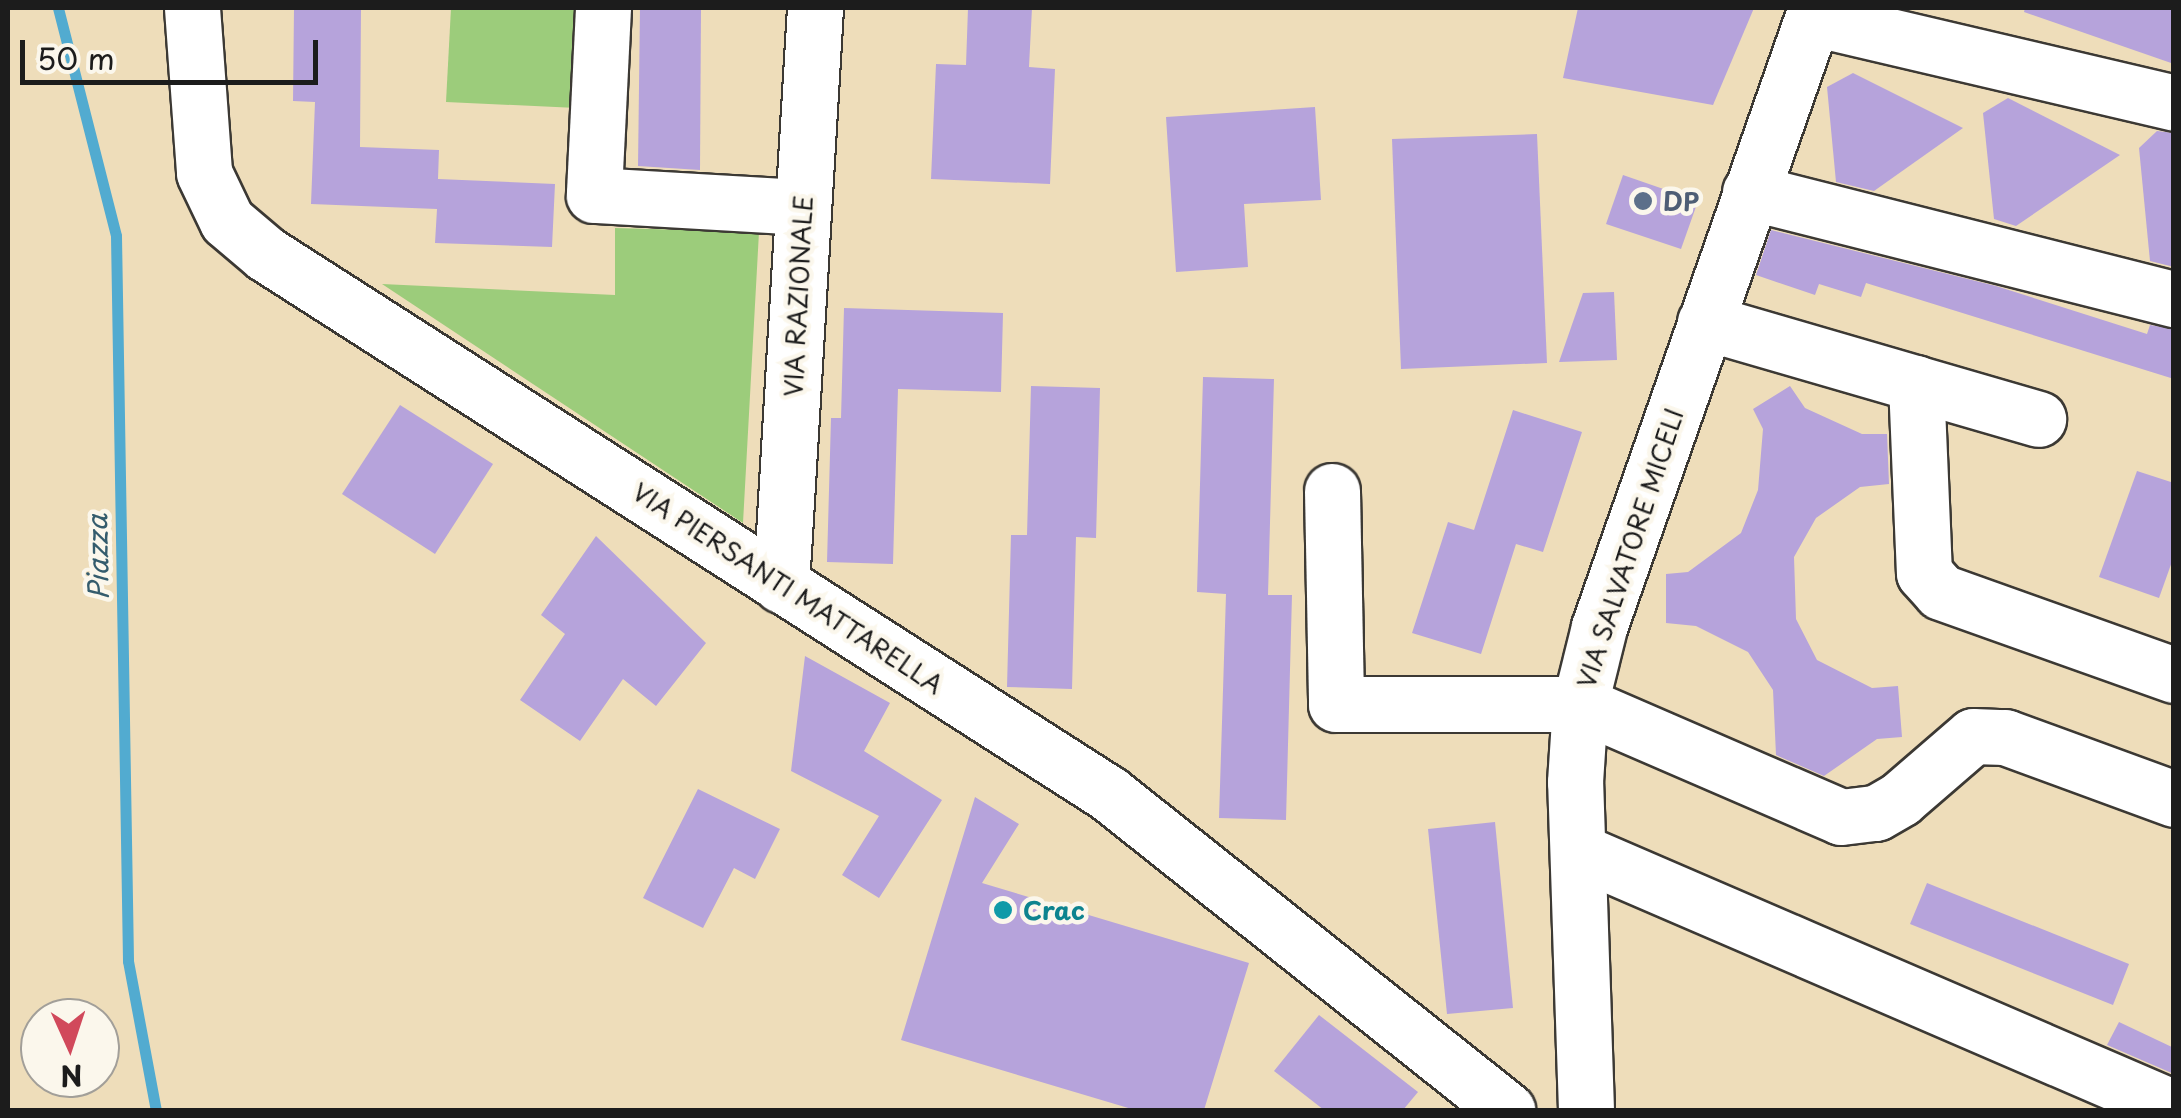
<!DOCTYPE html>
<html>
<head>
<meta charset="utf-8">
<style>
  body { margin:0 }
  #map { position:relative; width:2181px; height:1118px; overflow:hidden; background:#eeddba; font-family:"Playpen Sans",sans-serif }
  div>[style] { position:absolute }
  .green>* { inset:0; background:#9ccc7b }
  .stream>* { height:11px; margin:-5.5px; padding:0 5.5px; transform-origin:5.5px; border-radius:5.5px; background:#52abd0 }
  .building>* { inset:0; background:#b6a3db }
  .roads { filter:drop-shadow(2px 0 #3c3934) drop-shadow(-2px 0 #3c3934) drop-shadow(0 2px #3c3934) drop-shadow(0 -2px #3c3934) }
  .minor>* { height:55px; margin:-27.5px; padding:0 27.5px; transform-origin:27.5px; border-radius:27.5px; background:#fff }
  .dots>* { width:28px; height:28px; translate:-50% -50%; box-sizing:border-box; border:5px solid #fbf7ec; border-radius:50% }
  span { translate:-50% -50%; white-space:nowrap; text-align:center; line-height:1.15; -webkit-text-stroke:9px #fbf7ec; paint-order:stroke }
  .service-label { font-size:25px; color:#4e5e75; font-weight:700 }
  .left { translate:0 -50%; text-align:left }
  .street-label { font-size:25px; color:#1c1c1c }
  .culture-label { font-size:25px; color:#0d838f; font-weight:700 }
  .water-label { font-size:28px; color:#345c6d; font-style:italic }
  .frame { position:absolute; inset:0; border:10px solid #1c1c1c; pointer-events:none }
  .north { position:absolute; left:20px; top:998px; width:100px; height:100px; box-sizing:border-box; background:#fbf7ec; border:2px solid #a29f99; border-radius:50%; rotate:177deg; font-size:28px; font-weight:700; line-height:40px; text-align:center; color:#1c1c1c }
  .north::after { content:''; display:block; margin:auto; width:35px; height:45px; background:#d1495b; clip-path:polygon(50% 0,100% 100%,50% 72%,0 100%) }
  .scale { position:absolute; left:20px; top:40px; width:298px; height:45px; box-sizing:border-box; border:5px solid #1c1c1c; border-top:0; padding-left:12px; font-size:30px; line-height:35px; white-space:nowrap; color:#1c1c1c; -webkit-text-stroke:8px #fbf7ec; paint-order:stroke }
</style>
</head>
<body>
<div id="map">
  <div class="green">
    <div style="clip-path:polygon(451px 8px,603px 8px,598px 109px,446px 102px)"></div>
    <div style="clip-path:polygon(615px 228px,759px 232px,743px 523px,382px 284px,615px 295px)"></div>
  </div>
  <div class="stream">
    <div style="left:58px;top:8px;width:235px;rotate:75.7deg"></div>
    <div style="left:116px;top:236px;width:725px;rotate:89.05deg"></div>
    <div style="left:128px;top:961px;width:152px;rotate:79.4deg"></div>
  </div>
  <div class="building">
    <div style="clip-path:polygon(294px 8px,361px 8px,360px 147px,439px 150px,438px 179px,555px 184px,552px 247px,435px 243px,437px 209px,311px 204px,315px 102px,293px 101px)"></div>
    <div style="clip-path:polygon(640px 8px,701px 8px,700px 170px,638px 166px)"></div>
    <div style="clip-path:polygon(968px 8px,1032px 8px,1029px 67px,1055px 69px,1050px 184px,931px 179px,936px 64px,966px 65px)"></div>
    <div style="clip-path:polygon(1578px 8px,1754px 8px,1713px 105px,1563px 78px)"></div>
    <div style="clip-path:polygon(2025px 8px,2174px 8px,2174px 64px,2024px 12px)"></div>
    <div style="clip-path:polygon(1853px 73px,1963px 128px,1874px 191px,1836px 182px,1827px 87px)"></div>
    <div style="clip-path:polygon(2008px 98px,2120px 155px,2016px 226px,1994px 219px,1983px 113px)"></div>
    <div style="clip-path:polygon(1315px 107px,1321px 200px,1244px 204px,1248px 267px,1176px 272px,1166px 117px)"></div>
    <div style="clip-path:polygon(2157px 131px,2174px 133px,2174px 267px,2150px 261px,2139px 148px)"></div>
    <div style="clip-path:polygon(1537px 134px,1547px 363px,1401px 369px,1392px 139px)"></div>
    <div style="clip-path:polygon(1623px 175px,1698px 201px,1681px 249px,1606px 224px)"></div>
    <div style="clip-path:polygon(1771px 230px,1996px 286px,2147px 334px,2150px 325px,2174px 329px,2174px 379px,1866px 283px,1861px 297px,1819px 284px,1815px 295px,1756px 275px)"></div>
    <div style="clip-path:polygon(1614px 292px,1617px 360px,1559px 362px,1583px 293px)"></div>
    <div style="clip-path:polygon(844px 308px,1003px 313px,1001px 392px,898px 389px,893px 564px,827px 562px,831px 418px,841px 418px)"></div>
    <div style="clip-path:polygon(1203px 377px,1274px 379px,1268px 595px,1292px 595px,1286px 820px,1219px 818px,1226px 594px,1197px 592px)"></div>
    <div style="clip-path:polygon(1031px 386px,1100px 388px,1096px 538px,1076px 537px,1072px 689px,1007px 687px,1011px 535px,1027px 535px)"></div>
    <div style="clip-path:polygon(1790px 386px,1805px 408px,1862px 434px,1887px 434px,1889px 484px,1860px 487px,1816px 518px,1794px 557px,1796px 619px,1817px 660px,1872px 688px,1898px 686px,1902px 737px,1877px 739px,1824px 776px,1776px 755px,1773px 690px,1748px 652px,1696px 626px,1666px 623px,1666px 574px,1688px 572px,1741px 533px,1758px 490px,1763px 429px,1753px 409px)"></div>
    <div style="clip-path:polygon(400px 405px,493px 464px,435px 554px,342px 494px)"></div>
    <div style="clip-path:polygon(1513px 410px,1582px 432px,1543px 552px,1516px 544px,1481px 654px,1412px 633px,1448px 522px,1474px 530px)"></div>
    <div style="clip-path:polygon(2137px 471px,2174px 483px,2174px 556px,2159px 598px,2099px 577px)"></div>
    <div style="clip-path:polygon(596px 536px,706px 643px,656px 706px,623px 679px,580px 741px,520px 700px,565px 634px,541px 615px)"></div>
    <div style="clip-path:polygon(805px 656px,890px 703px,864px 751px,942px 800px,879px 898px,842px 875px,879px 816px,791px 771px)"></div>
    <div style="clip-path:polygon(698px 789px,780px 829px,755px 879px,734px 868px,703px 928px,643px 898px)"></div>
    <div style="clip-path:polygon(975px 797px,1019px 824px,982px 883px,1249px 963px,1204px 1110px,1135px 1110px,901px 1040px)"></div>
    <div style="clip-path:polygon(1495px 822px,1513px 1008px,1447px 1014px,1428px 829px)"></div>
    <div style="clip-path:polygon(1927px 883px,2129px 964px,2113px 1005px,1910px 924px)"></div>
    <div style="clip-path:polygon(1319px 1015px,1418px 1092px,1403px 1110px,1324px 1110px,1274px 1071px)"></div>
    <div style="clip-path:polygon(2119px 1022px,2174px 1048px,2174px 1074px,2107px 1045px)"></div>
  </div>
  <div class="roads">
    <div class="minor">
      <div style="left:192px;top:8px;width:165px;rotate:85.8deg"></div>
      <div style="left:204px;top:173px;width:53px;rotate:64.4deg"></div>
      <div style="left:227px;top:221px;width:51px;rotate:40.2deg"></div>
      <div style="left:266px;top:254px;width:1000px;rotate:32.63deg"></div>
      <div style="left:1108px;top:793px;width:510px;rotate:38.47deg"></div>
      <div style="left:603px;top:8px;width:187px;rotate:92.8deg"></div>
      <div style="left:594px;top:195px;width:209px;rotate:3.3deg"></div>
      <div style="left:1813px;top:18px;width:371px;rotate:13.2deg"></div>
      <div style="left:1750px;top:192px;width:437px;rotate:14.2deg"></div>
      <div style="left:1705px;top:322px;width:347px;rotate:16.2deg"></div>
      <div style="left:1916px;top:383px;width:190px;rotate:87.6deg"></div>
      <div style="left:1924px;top:573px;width:25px;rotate:48deg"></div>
      <div style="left:1941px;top:592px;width:247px;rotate:19.6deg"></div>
      <div style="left:1332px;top:491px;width:213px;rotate:88.9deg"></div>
      <div style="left:1336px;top:704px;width:244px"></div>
      <div style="left:1580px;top:704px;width:284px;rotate:23.4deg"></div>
      <div style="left:1841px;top:817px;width:35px;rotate:-7deg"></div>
      <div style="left:1876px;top:813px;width:28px;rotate:-30deg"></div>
      <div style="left:1900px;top:799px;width:96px;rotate:-40.8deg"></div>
      <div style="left:1973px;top:736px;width:32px;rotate:2deg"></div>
      <div style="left:2005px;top:737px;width:180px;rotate:20.1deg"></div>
      <div style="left:781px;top:585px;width:578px;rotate:-86.63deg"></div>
      <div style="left:1578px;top:851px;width:649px;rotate:23.33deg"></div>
      <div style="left:1586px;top:1110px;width:328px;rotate:-91.9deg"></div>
      <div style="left:1575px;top:782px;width:78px;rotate:-86.3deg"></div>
      <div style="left:1580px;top:704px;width:79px;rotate:-76.1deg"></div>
      <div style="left:1599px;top:627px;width:656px;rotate:-70.68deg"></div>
    </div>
  </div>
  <div class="dots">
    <div style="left:1643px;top:201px;background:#5c6f8a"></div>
    <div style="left:1003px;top:910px;background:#0f9aa8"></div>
  </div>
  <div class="service-label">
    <span class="left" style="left:1663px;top:201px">DP</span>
  </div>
  <div class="street-label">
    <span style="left:798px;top:296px;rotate:-87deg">VIA RAZIONALE</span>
    <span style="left:1630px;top:548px;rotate:-72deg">VIA SALVATORE MICELI</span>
    <span style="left:788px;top:588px;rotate:33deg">VIA PIERSANTI MATTARELLA</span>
  </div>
  <div class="culture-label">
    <span class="left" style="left:1023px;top:910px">Crac</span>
  </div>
  <div class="water-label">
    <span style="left:97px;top:557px;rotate:-91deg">Piazza</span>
  </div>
  <div class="frame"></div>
  <div class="north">N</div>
  <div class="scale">50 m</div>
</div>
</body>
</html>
